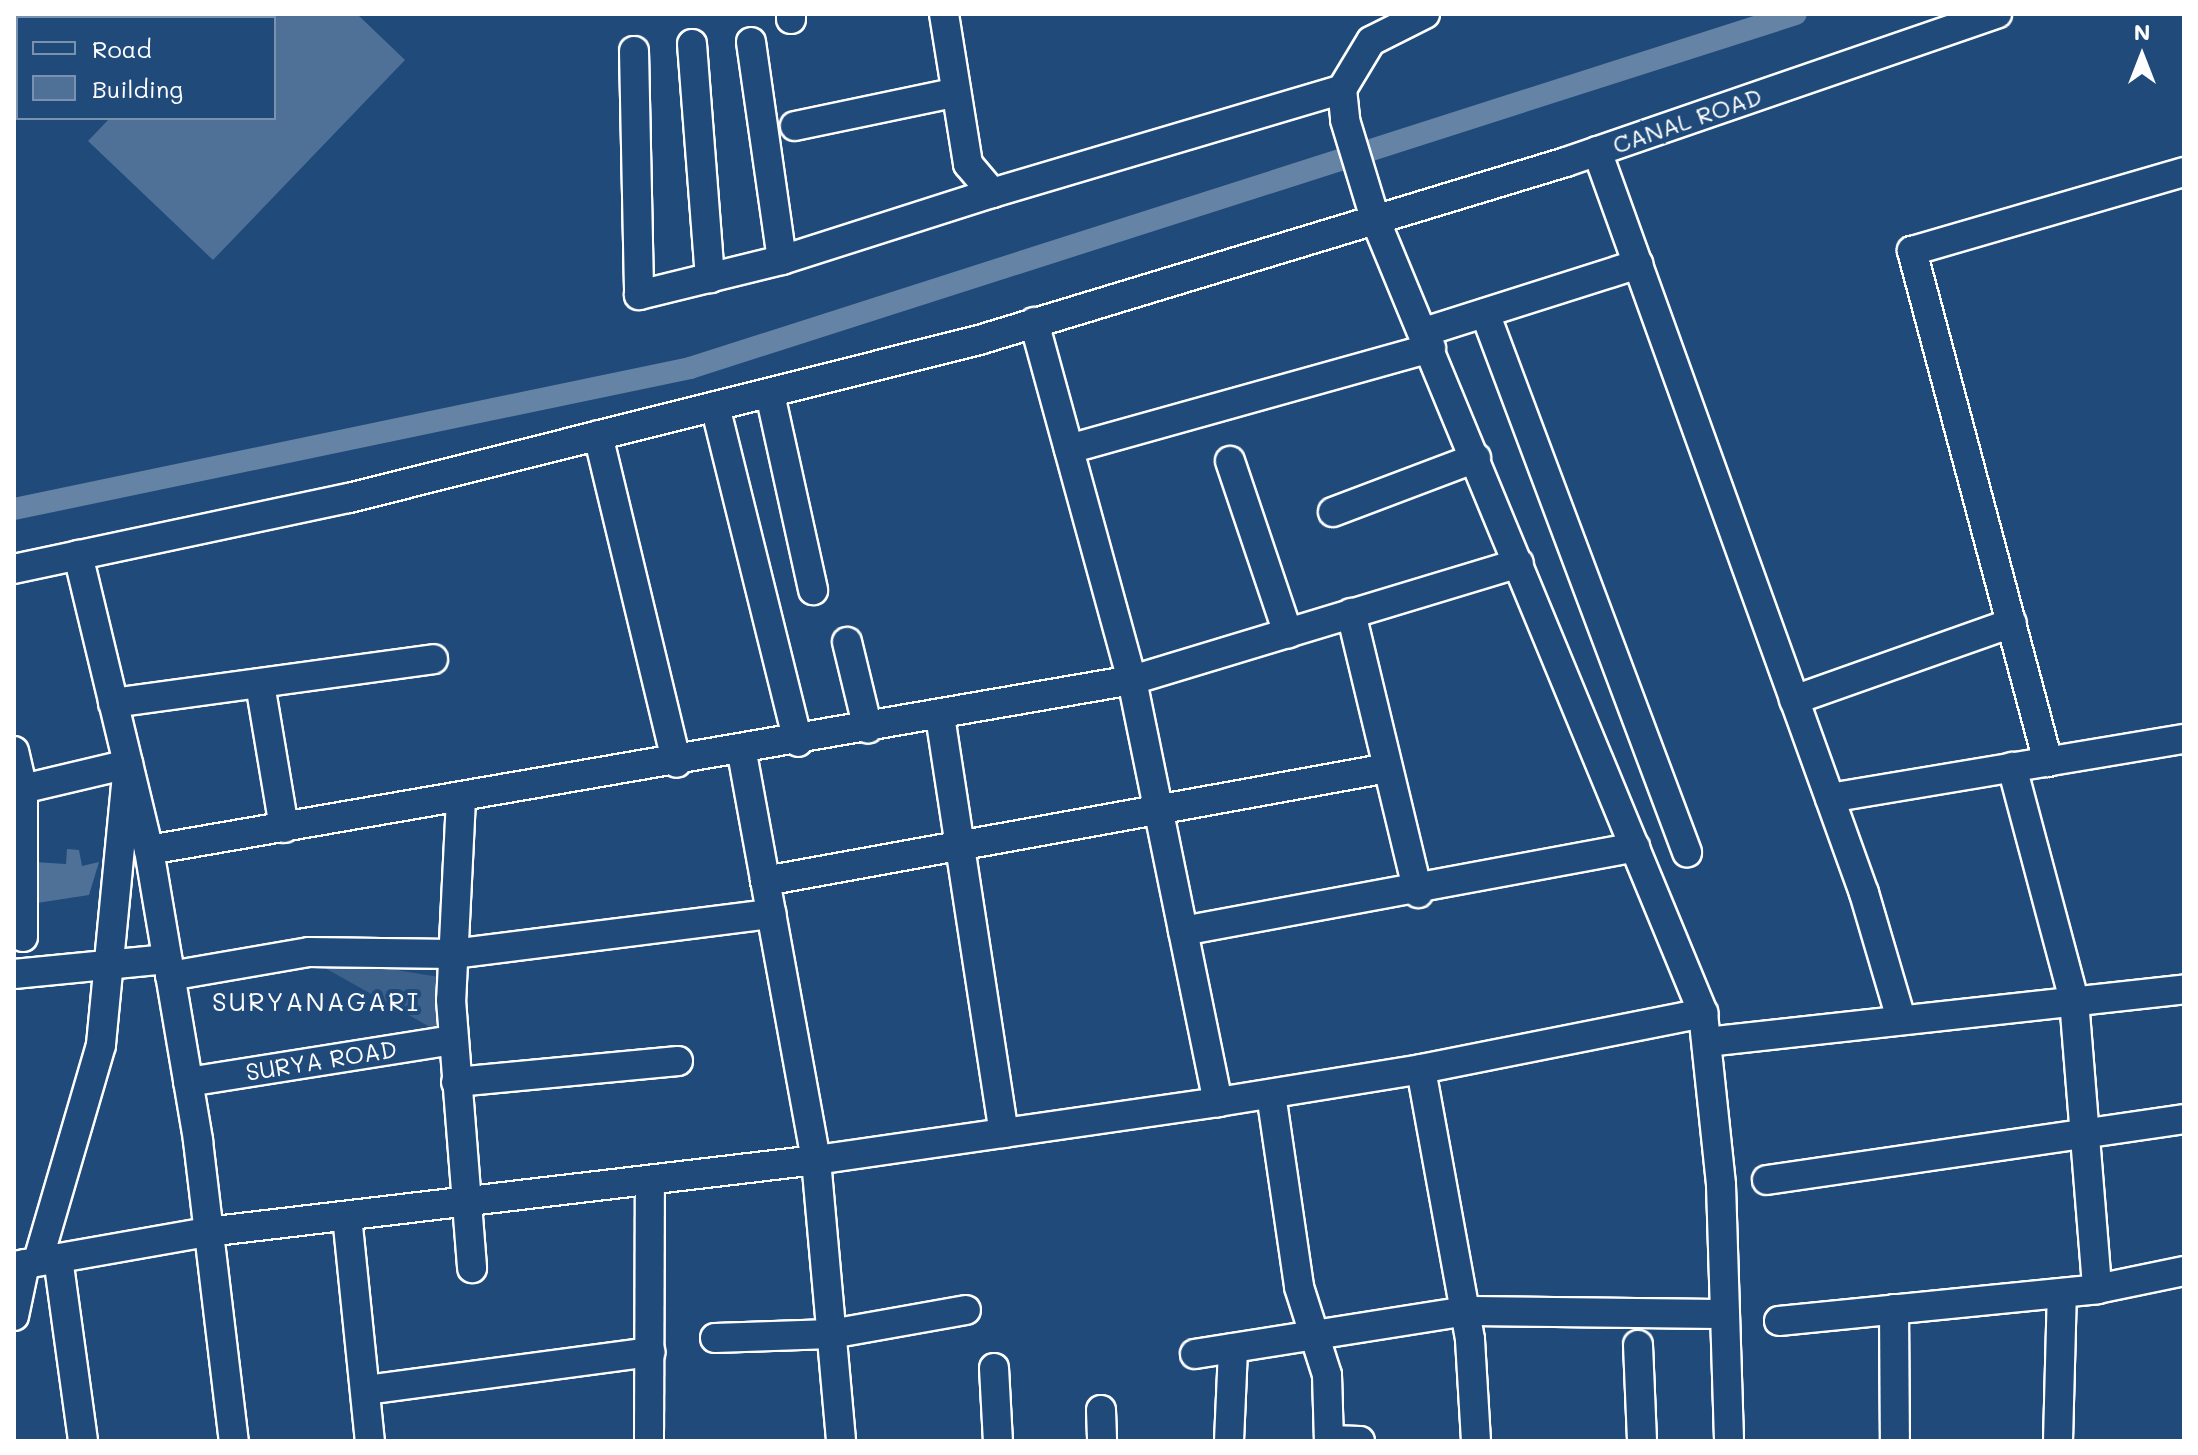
<!DOCTYPE html>
<html>
<head>
<meta charset="utf-8">
<style>
  body { margin:0 }
  #map { position:relative; width:2198px; height:1455px; overflow:hidden; background:#1f4a7a; font-family:Mali,sans-serif }
  div>[style] { position:absolute }
  .green>* { inset:0; background:#3c618b }
  .canal>* { height:22px; margin:-11px; padding:0 11px; transform-origin:11px; border-radius:11px; background:#6583a4 }
  .building>* { inset:0; background:#507197 }
  .roads { filter:drop-shadow(2px 0 #fff) drop-shadow(-2px 0 #fff) drop-shadow(0 2px #fff) drop-shadow(0 -2px #fff) }
  .minor>* { height:28px; margin:-14px; padding:0 14px; transform-origin:14px; border-radius:14px; background:#1f4a7a }
  .major>* { height:34px; margin:-17px; padding:0 17px; transform-origin:17px; border-radius:17px; background:#1f4a7a }
  span { translate:-50% -50%; white-space:nowrap; text-align:center; line-height:1.15; -webkit-text-stroke:8px #1f4a7a; paint-order:stroke }
  .street-label { font-size:24px; color:#fff }
  .neighbourhood-label { font-size:26px; color:#fff; letter-spacing:2px }
  .frame { position:absolute; inset:0; border:16px solid #fff; pointer-events:none }
  .legend { position:absolute; left:16px; top:16px; width:260px; height:104px; box-sizing:border-box; background:#1f4a7a; border:2px solid #7992af; margin:0; padding:10px 14px; list-style:none; font-size:24px; color:#fff }
  .legend li { display:flex; align-items:center; gap:16px; height:40px }
  .legend b { width:40px; border:2px solid #7992af }
  .north { position:absolute; left:2102px; top:16px; width:80px; height:80px; -webkit-text-stroke:6px #1f4a7a; paint-order:stroke; rotate:0deg; font-size:22px; font-weight:700; line-height:32px; text-align:center; color:#fff }
  .north::after { content:''; display:block; margin:auto; width:28px; height:36px; background:#fff; clip-path:polygon(50% 0,100% 100%,50% 72%,0 100%) }
</style>
</head>
<body>
<div id="map">
  <div class="green">
    <div style="clip-path:polygon(300px 954px,445px 978px,453px 1040px)"></div>
  </div>
  <div class="canal">
    <div style="left:14px;top:509px;width:691px;rotate:-11.78deg"></div>
    <div style="left:690px;top:368px;width:1161px;rotate:-17.75deg"></div>
  </div>
  <div class="building">
    <div style="clip-path:polygon(210px 14px,357px 14px,405px 60px,213px 260px,88px 141px,110px 118px,274px 118px,274px 18px)"></div>
    <div style="clip-path:polygon(67px 849px,79px 850px,82px 866px,99px 862px,89px 895px,37px 903px,38px 894px,29px 893px,30px 875px,38px 875px,34px 862px,66px 864px)"></div>
  </div>
  <div class="roads">
    <div class="minor">
      <div style="left:791px;top:14px;width:5px;rotate:90deg"></div>
      <div style="left:944px;top:14px;width:152px;rotate:80.9deg"></div>
      <div style="left:968px;top:164px;width:38px;rotate:50deg"></div>
      <div style="left:992px;top:193px;width:365px;rotate:-16.5deg"></div>
      <div style="left:1425px;top:14px;width:60px;rotate:153.4deg"></div>
      <div style="left:1371px;top:41px;width:56px;rotate:121.1deg"></div>
      <div style="left:1342px;top:89px;width:31px;rotate:84deg"></div>
      <div style="left:1345px;top:120px;width:103px;rotate:73.1deg"></div>
      <div style="left:1375px;top:219px;width:859px;rotate:67.55deg"></div>
      <div style="left:1703px;top:1013px;width:173px;rotate:84deg"></div>
      <div style="left:1721px;top:1185px;width:256px;rotate:88.2deg"></div>
      <div style="left:751px;top:42px;width:220px;rotate:81.9deg"></div>
      <div style="left:692px;top:44px;width:235px;rotate:85.6deg"></div>
      <div style="left:634px;top:51px;width:244px;rotate:88.8deg"></div>
      <div style="left:639px;top:295px;width:147px;rotate:-13.8deg"></div>
      <div style="left:782px;top:260px;width:220px;rotate:-17.7deg"></div>
      <div style="left:795px;top:126px;width:161px;rotate:-11.8deg"></div>
      <div style="left:1597px;top:151px;width:789px;rotate:70.21deg"></div>
      <div style="left:1864px;top:893px;width:131px;rotate:73.6deg"></div>
      <div style="left:1485px;top:313px;width:576px;rotate:69.46deg"></div>
      <div style="left:1034px;top:322px;width:371px;rotate:74.7deg"></div>
      <div style="left:1132px;top:680px;width:404px;rotate:-16.8deg"></div>
      <div style="left:1424px;top:332px;width:225px;rotate:-17.6deg"></div>
      <div style="left:770px;top:394px;width:201px;rotate:77.6deg"></div>
      <div style="left:715px;top:406px;width:346px;rotate:76.1deg"></div>
      <div style="left:598px;top:435px;width:337px;rotate:76.5deg"></div>
      <div style="left:1069px;top:449px;width:376px;rotate:-15.6deg"></div>
      <div style="left:1230px;top:461px;width:182px;rotate:71.4deg"></div>
      <div style="left:1333px;top:512px;width:153px;rotate:-20.7deg"></div>
      <div style="left:78px;top:555px;width:303px;rotate:76.5deg"></div>
      <div style="left:149px;top:850px;width:295px;rotate:80.4deg"></div>
      <div style="left:198px;top:1141px;width:302px;rotate:83.2deg"></div>
      <div style="left:14px;top:569px;width:342px;rotate:-12deg"></div>
      <div style="left:349px;top:498px;width:650px;rotate:-14.08deg"></div>
      <div style="left:979px;top:340px;width:613px;rotate:-16.87deg"></div>
      <div style="left:1566px;top:162px;width:456px;rotate:-19deg"></div>
      <div style="left:1351px;top:613px;width:288px;rotate:76.5deg"></div>
      <div style="left:847px;top:642px;width:89px;rotate:76.4deg"></div>
      <div style="left:260px;top:684px;width:146px;rotate:80.5deg"></div>
      <div style="left:1794px;top:700px;width:231px;rotate:-19.5deg"></div>
      <div style="left:113px;top:703px;width:323px;rotate:-7.8deg"></div>
      <div style="left:940px;top:716px;width:422px;rotate:81.3deg"></div>
      <div style="left:14px;top:751px;width:39px;rotate:77deg"></div>
      <div style="left:23px;top:789px;width:148px;rotate:90deg"></div>
      <div style="left:742px;top:753px;width:414px;rotate:79.7deg"></div>
      <div style="left:816px;top:1160px;width:406px;rotate:-8.2deg"></div>
      <div style="left:2048px;top:762px;width:529px;rotate:-104.9deg"></div>
      <div style="left:1912px;top:251px;width:283px;rotate:-16.2deg"></div>
      <div style="left:2012px;top:767px;width:241px;rotate:75.1deg"></div>
      <div style="left:2074px;top:1000px;width:290px;rotate:85.4deg"></div>
      <div style="left:14px;top:791px;width:117px;rotate:-13.3deg"></div>
      <div style="left:128px;top:764px;width:282px;rotate:95.5deg"></div>
      <div style="left:101px;top:1045px;width:225px;rotate:106.3deg"></div>
      <div style="left:1830px;top:798px;width:359px;rotate:-9.5deg"></div>
      <div style="left:461px;top:799px;width:201px;rotate:92.8deg"></div>
      <div style="left:451px;top:1000px;width:269px;rotate:85.5deg"></div>
      <div style="left:149px;top:850px;width:998px;rotate:-9.81deg"></div>
      <div style="left:1132px;top:680px;width:431px;rotate:78.5deg"></div>
      <div style="left:1218px;top:1102px;width:206px;rotate:-9.2deg"></div>
      <div style="left:765px;top:881px;width:633px;rotate:-10.28deg"></div>
      <div style="left:1183px;top:931px;width:460px;rotate:-10.5deg"></div>
      <div style="left:14px;top:974px;width:154px;rotate:-5.6deg"></div>
      <div style="left:170px;top:976px;width:141px;rotate:-9.8deg"></div>
      <div style="left:309px;top:952px;width:144px;rotate:0.8deg"></div>
      <div style="left:453px;top:954px;width:321px;rotate:-7.2deg"></div>
      <div style="left:1707px;top:1042px;width:480px;rotate:-6.3deg"></div>
      <div style="left:188px;top:1082px;width:269px;rotate:-9deg"></div>
      <div style="left:456px;top:1082px;width:223px;rotate:-5.4deg"></div>
      <div style="left:1271px;top:1094px;width:195px;rotate:81.7deg"></div>
      <div style="left:1299px;top:1287px;width:92px;rotate:72.3deg"></div>
      <div style="left:1327px;top:1375px;width:66px;rotate:88.3deg"></div>
      <div style="left:1767px;top:1180px;width:421px;rotate:-8.3deg"></div>
      <div style="left:347px;top:1216px;width:226px;rotate:84.2deg"></div>
      <div style="left:58px;top:1258px;width:185px;rotate:82.2deg"></div>
      <div style="left:14px;top:1266px;width:196px;rotate:-10deg"></div>
      <div style="left:207px;top:1232px;width:613px;rotate:-6.74deg"></div>
      <div style="left:816px;top:1160px;width:282px;rotate:84.9deg"></div>
      <div style="left:1894px;top:1309px;width:132px;rotate:89.6deg"></div>
      <div style="left:14px;top:1316px;width:53px;rotate:-78.1deg"></div>
      <div style="left:1779px;top:1321px;width:320px;rotate:-5.7deg"></div>
      <div style="left:2097px;top:1289px;width:89px;rotate:-11.7deg"></div>
      <div style="left:715px;top:1338px;width:116px;rotate:-2deg"></div>
      <div style="left:831px;top:1334px;width:137px;rotate:-10.1deg"></div>
      <div style="left:1638px;top:1345px;width:96px;rotate:87.6deg"></div>
      <div style="left:1195px;top:1354px;width:273px;rotate:-9deg"></div>
      <div style="left:1465px;top:1311px;width:260px;rotate:0.7deg"></div>
      <div style="left:994px;top:1368px;width:73px;rotate:86.9deg"></div>
      <div style="left:366px;top:1390px;width:287px;rotate:-7.6deg"></div>
      <div style="left:1101px;top:1410px;width:31px;rotate:88deg"></div>
      <div style="left:1329px;top:1440px;width:31px;rotate:2deg"></div>
      <div style="left:649px;top:1441px;width:261px;rotate:-89.8deg"></div>
      <div style="left:1229px;top:1441px;width:93px;rotate:-87.5deg"></div>
      <div style="left:1476px;top:1441px;width:102px;rotate:-93.4deg"></div>
      <div style="left:1470px;top:1339px;width:274px;rotate:-100.3deg"></div>
      <div style="left:1421px;top:1069px;width:288px;rotate:-11.2deg"></div>
      <div style="left:2058px;top:1441px;width:148px;rotate:-88.5deg"></div>
    </div>
    <div class="major">
      <div style="left:90px;top:18px;width:6px;rotate:-45deg"></div>
      <div style="left:14px;top:86px;width:5px;rotate:-37deg"></div>
    </div>
  </div>
  <div class="street-label">
    <span style="left:1687px;top:120px;rotate:-19deg">CANAL ROAD</span>
    <span style="left:321px;top:1060px;rotate:-9deg">SURYA ROAD</span>
  </div>
  <div class="neighbourhood-label">
    <span style="left:316px;top:1002px">SURYANAGARI</span>
  </div>
  <div class="frame"></div>
  <ul class="legend">
  <li><b style="height:10px;background:#1f4a7a"></b>Road</li>
  <li><b style="height:22px;background:#507197"></b>Building</li>
  </ul>
  <div class="north">N</div>
</div>
</body>
</html>
